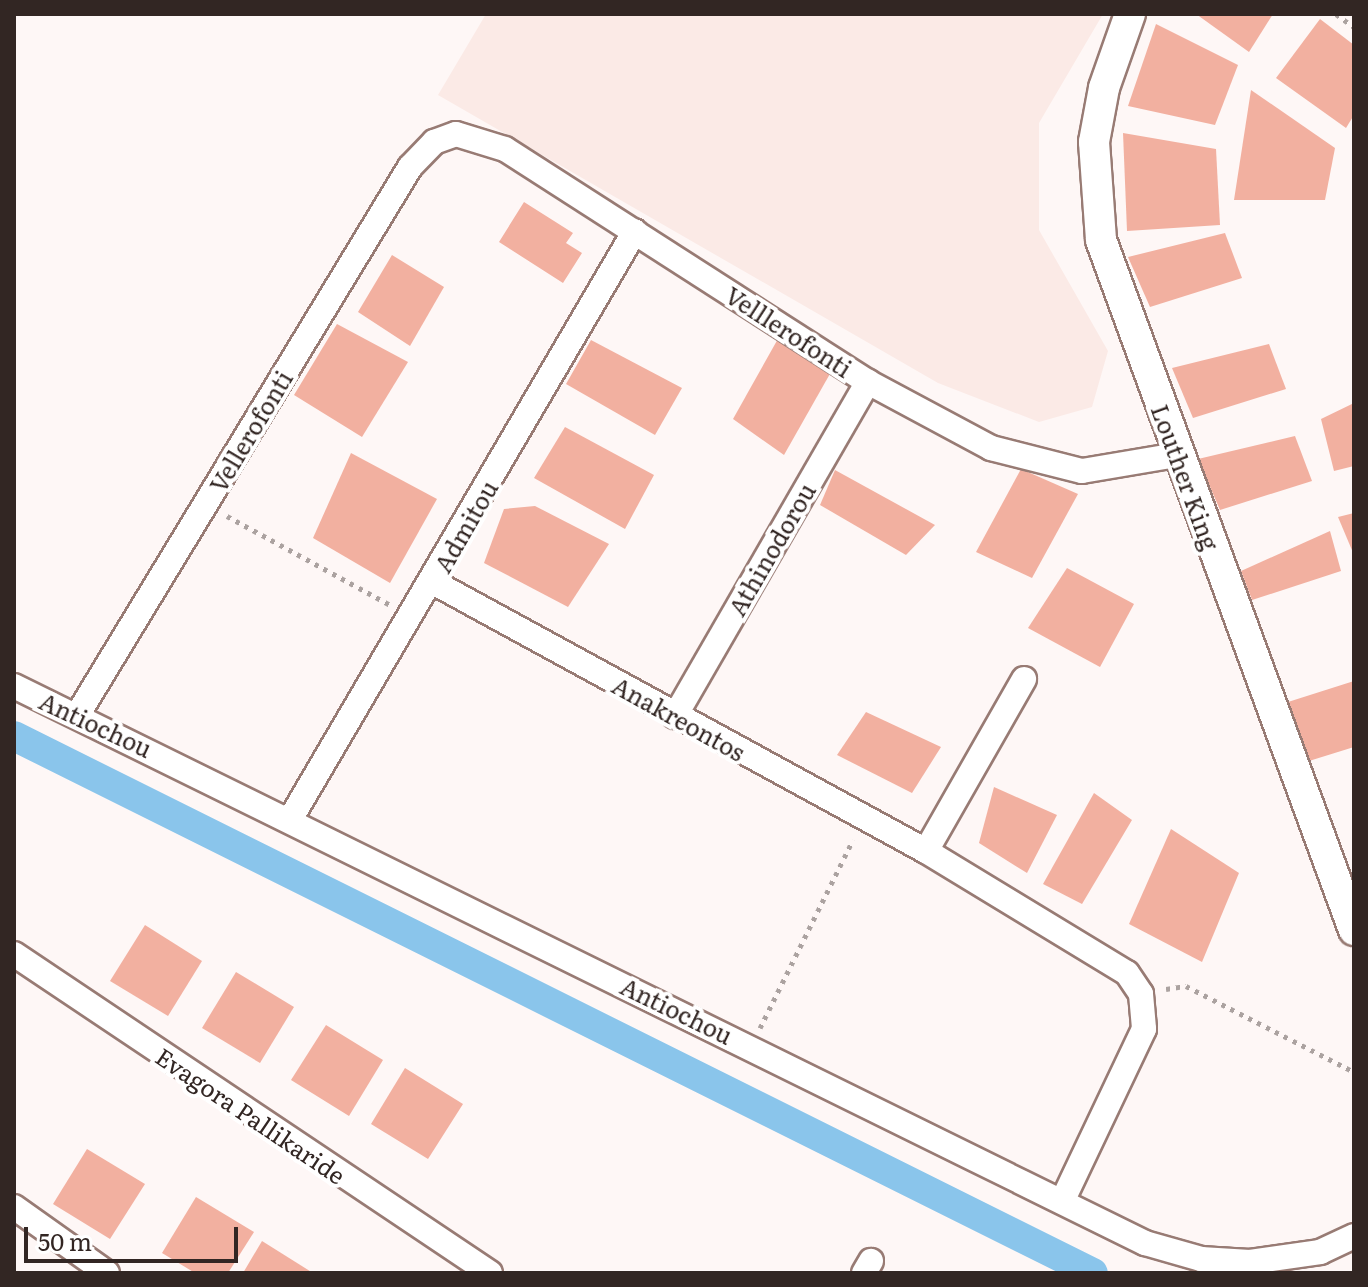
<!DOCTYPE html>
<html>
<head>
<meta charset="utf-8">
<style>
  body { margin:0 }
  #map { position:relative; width:1368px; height:1287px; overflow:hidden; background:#fef7f6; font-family:Literata,serif }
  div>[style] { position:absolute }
  .built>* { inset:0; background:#fbeae6 }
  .canal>* { height:30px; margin:-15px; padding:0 15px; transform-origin:15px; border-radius:15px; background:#8ac5eb }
  .building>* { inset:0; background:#f2b0a0 }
  .path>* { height:5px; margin-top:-2.5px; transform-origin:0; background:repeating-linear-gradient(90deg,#aba2a0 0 4px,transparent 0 10px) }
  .roads { filter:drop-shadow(2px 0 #987b74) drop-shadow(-2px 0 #987b74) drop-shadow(0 2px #987b74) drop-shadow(0 -2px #987b74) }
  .minor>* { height:24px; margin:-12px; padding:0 12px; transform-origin:12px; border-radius:12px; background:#fff }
  .tertiary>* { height:30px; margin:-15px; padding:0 15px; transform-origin:15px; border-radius:15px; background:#fff }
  span { translate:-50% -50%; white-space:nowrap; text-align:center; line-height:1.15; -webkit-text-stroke:8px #fff; paint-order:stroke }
  .street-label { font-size:24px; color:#322623 }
  .frame { position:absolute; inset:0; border:16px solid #322623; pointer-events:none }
  .scale { position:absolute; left:24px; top:1227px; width:214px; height:36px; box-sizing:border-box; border:4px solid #322623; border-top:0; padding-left:10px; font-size:24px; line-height:28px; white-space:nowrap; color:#322623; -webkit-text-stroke:6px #fff; paint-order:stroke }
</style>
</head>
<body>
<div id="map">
  <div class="built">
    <div style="clip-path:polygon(486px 14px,1103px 14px,1039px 123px,1039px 230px,1108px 351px,1092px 407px,1039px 422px,938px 383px,438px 95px)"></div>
  </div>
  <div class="canal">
    <div style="left:14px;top:736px;width:1205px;rotate:26.46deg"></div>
  </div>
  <div class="building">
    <div style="clip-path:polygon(1196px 14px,1273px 14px,1249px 52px)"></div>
    <div style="clip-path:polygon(1320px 19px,1354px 45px,1354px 115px,1346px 128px,1276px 78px)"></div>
    <div style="clip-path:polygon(1156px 24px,1238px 65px,1215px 125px,1128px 106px)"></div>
    <div style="clip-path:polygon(1251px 90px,1335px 148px,1325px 200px,1234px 200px)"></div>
    <div style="clip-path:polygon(1123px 133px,1216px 149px,1220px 225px,1127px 231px)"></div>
    <div style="clip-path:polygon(524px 202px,573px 233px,566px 243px,582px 253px,563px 283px,499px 242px)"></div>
    <div style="clip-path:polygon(1225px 233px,1242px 278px,1150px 307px,1128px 257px)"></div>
    <div style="clip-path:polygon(392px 255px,444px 287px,410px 346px,358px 312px)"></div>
    <div style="clip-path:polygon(337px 324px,408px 362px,362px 437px,294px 395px)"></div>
    <div style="clip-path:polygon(779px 337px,831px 372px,784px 455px,733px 419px)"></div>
    <div style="clip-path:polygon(591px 340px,682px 388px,655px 435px,566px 384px)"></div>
    <div style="clip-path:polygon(1269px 344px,1286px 389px,1193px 418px,1172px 368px)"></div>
    <div style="clip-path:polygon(1354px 403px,1354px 466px,1334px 471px,1321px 419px)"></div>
    <div style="clip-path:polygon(565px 427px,654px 475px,625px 529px,534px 478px)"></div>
    <div style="clip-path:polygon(1295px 436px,1312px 481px,1220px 510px,1198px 459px)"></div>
    <div style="clip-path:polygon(351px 453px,437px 499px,390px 583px,313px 538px)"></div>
    <div style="clip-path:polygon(1021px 469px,1078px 494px,1032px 578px,976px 552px)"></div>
    <div style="clip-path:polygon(835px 470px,935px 525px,906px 555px,820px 505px)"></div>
    <div style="clip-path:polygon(535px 506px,609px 544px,568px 607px,484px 563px,504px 509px)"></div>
    <div style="clip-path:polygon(1354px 513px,1354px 555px,1338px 517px)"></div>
    <div style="clip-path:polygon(1330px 531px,1341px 571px,1252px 600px,1241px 571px)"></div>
    <div style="clip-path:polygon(1067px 568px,1134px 604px,1100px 667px,1028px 628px)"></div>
    <div style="clip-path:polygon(1354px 681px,1354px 747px,1309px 761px,1288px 702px)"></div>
    <div style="clip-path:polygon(866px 712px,941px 747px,912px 793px,837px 755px)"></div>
    <div style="clip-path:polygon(994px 787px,1057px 815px,1027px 873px,979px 843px)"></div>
    <div style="clip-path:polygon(1094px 793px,1132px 820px,1082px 904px,1043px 884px)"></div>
    <div style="clip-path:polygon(1171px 829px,1239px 873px,1202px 962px,1129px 924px)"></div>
    <div style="clip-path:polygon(145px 925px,202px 961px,168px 1016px,110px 981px)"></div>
    <div style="clip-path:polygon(236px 972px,294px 1007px,260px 1063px,202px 1028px)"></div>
    <div style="clip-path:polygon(326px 1025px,383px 1060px,349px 1116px,291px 1080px)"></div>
    <div style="clip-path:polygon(405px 1068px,463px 1104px,428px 1159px,371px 1124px)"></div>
    <div style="clip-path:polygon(87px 1149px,145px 1184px,110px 1239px,53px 1204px)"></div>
    <div style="clip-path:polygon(196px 1197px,254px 1232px,228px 1273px,195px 1273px,162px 1253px)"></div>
    <div style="clip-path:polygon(262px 1241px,313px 1273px,243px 1273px)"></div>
  </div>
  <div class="path">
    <div style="left:1336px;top:14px;width:22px;rotate:36deg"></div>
    <div style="left:227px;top:516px;width:186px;rotate:28.6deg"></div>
    <div style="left:1166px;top:989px;width:20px;rotate:-9deg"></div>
    <div style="left:1186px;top:986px;width:189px;rotate:27.1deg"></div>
    <div style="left:760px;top:1028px;width:210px;rotate:-63.7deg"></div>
  </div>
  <div class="roads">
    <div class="minor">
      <div style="left:433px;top:582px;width:562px;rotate:28.62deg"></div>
      <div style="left:926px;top:851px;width:235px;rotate:31.3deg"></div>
      <div style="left:1127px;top:973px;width:25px;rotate:56deg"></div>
      <div style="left:1141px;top:994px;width:35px;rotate:85deg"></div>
      <div style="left:1144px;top:1029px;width:191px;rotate:115.4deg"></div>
      <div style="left:14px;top:686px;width:1261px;rotate:26.22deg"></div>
      <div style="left:1145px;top:1243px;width:58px;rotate:15.9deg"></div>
      <div style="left:1201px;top:1259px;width:49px;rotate:3.5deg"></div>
      <div style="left:1250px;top:1262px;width:71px;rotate:-8.1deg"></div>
      <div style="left:1320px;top:1252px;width:38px;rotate:-25deg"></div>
      <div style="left:78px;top:714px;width:640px;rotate:-58.74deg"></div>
      <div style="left:410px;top:167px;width:35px;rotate:-46deg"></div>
      <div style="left:434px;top:142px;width:23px;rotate:-20deg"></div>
      <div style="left:456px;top:134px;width:51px;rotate:17deg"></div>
      <div style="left:505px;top:149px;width:431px;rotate:32.7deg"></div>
      <div style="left:868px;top:382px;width:140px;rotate:28.2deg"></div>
      <div style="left:991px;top:448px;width:94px;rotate:14.2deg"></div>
      <div style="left:1082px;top:471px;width:96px;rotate:-9.6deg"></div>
      <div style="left:675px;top:716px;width:386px;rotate:-60deg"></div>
      <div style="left:291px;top:818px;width:680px;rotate:-59.63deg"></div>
      <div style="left:926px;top:851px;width:198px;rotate:-60.3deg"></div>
      <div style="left:14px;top:954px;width:573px;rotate:33.83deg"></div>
      <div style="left:14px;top:1207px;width:114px;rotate:35.4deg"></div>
      <div style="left:864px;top:1273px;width:14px;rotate:-60deg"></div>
    </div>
    <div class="tertiary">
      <div style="left:1130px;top:14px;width:78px;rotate:109.4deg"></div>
      <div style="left:1104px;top:88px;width:55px;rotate:100.5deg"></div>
      <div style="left:1094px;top:142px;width:98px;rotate:85.9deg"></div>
      <div style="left:1101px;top:240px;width:735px;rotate:69.86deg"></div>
    </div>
  </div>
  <div class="street-label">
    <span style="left:789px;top:331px;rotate:33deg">Velllerofonti</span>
    <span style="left:250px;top:431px;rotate:-59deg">Vellerofonti</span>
    <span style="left:1186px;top:477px;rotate:70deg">Louther King</span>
    <span style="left:465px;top:526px;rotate:-60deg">Admitou</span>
    <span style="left:771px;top:549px;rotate:-60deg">Athinodorou</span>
    <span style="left:679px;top:718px;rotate:29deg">Anakreontos</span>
    <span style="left:96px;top:724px;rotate:25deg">Antiochou</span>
    <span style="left:677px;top:1010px;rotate:26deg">Antiochou</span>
    <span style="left:251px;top:1115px;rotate:34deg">Evagora Pallikaride</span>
  </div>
  <div class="frame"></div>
  <div class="scale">50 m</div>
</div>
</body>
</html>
